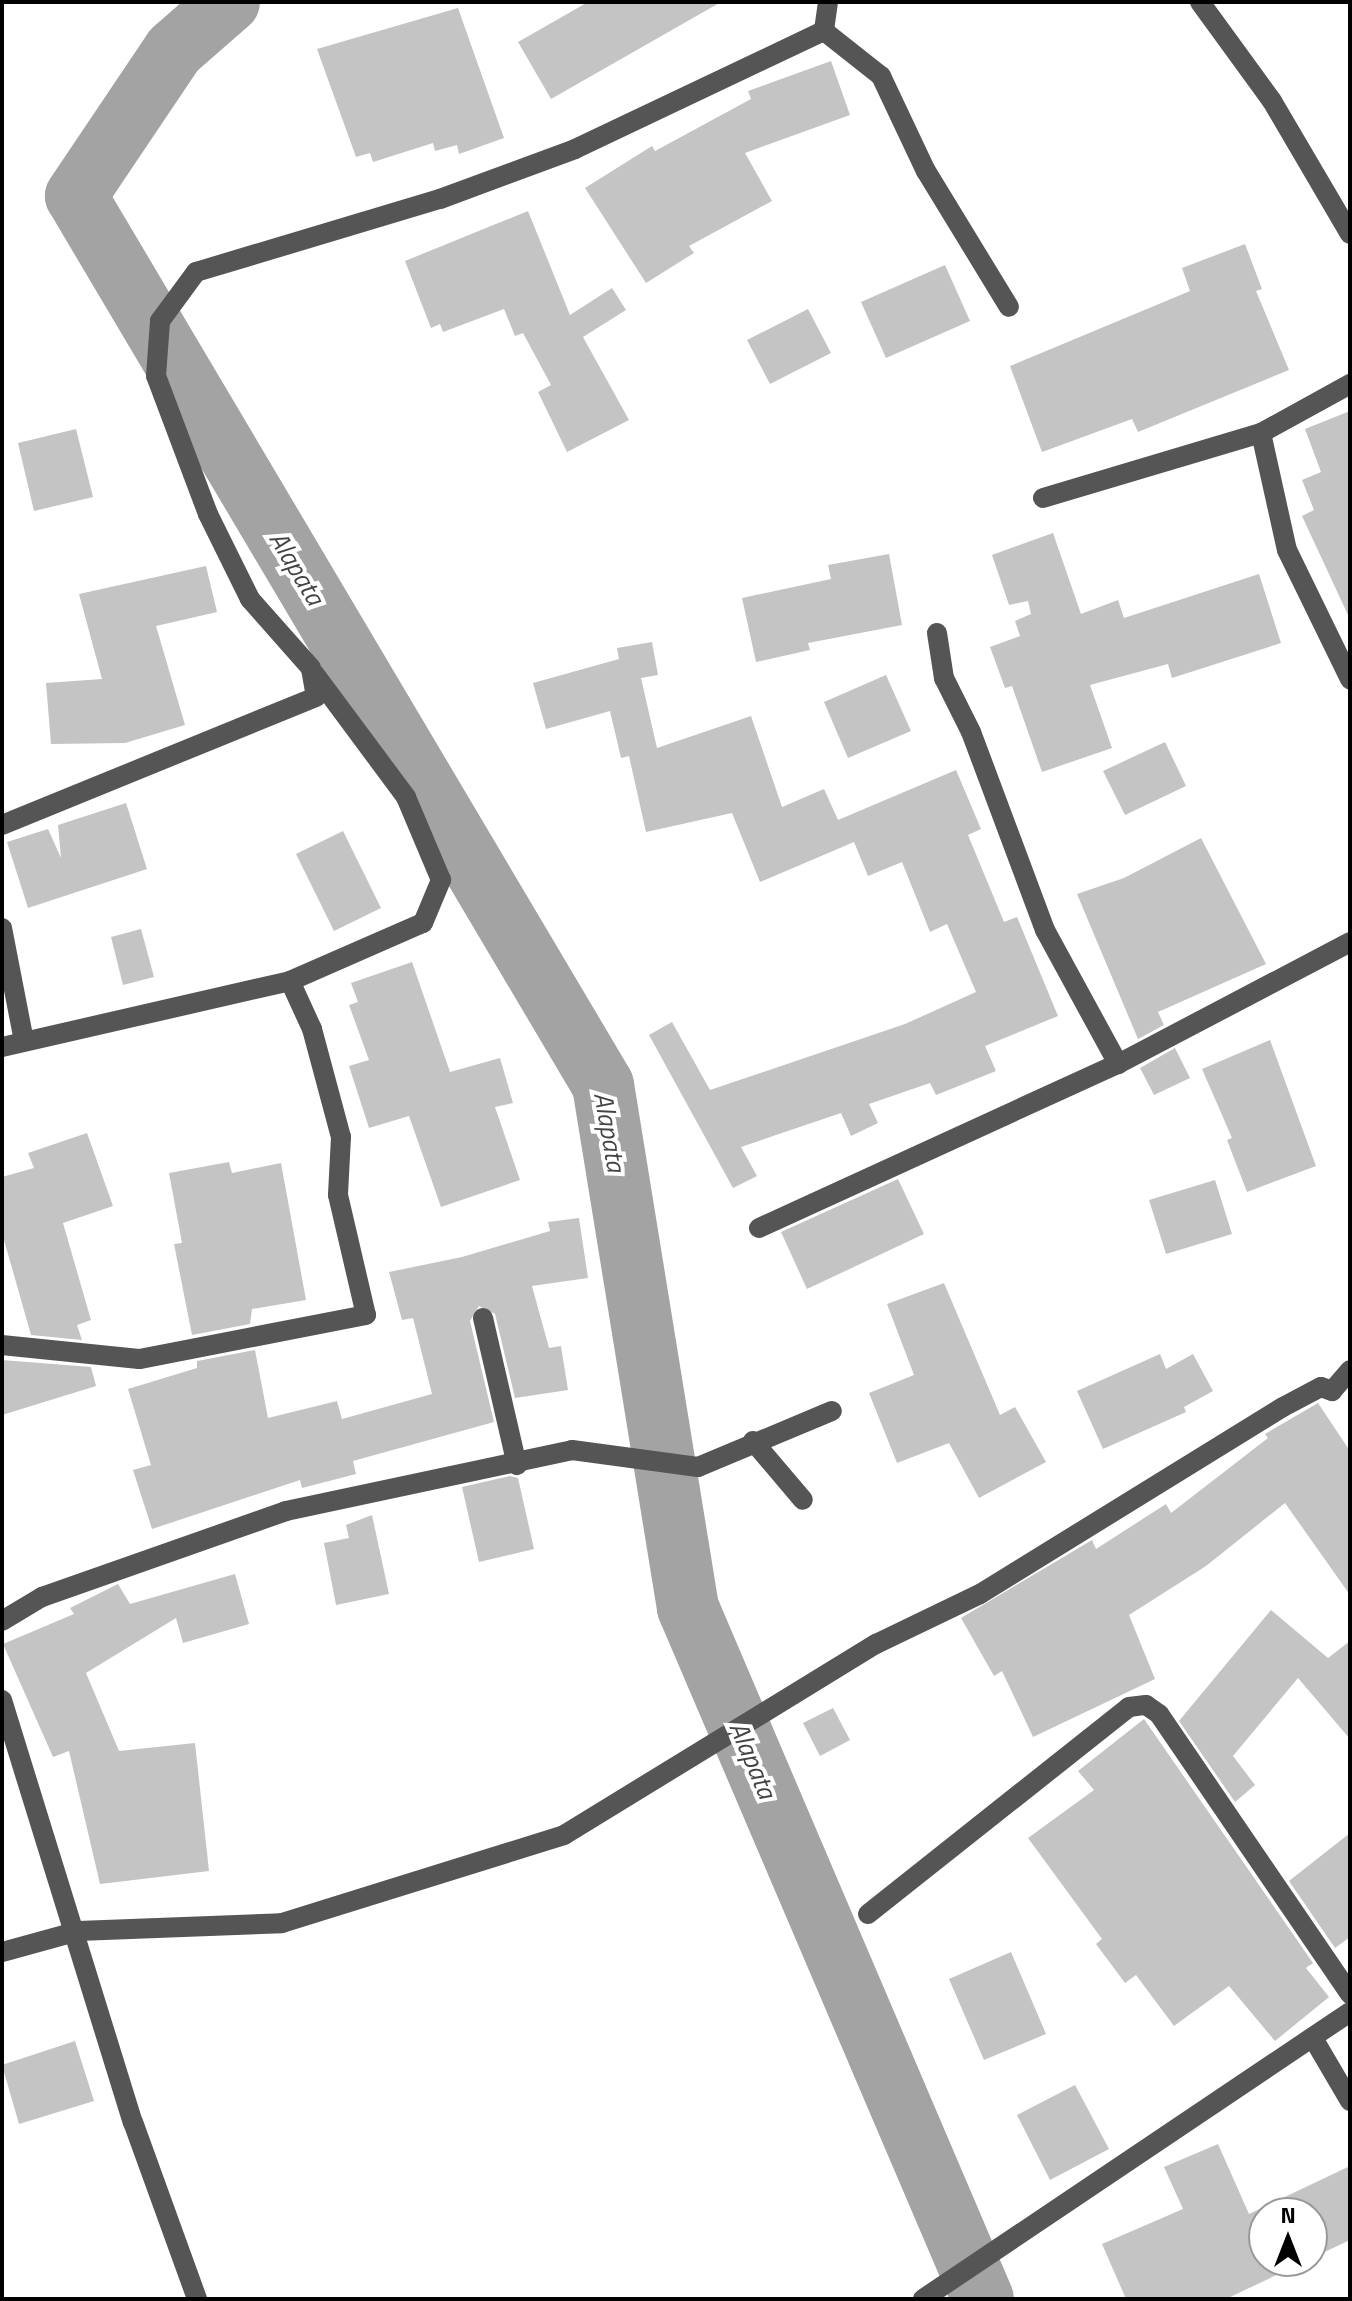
<!DOCTYPE html>
<html>
<head>
<meta charset="utf-8">
<style>
  body { margin:0 }
  #map { position:relative; width:1352px; height:2301px; overflow:hidden; background:#fff; font-family:"Titillium Web",sans-serif }
  div>[style] { position:absolute }
  .river>* { height:62px; margin:-31px; padding:0 31px; transform-origin:31px; border-radius:31px; background:#a3a3a3 }
  .building>* { inset:0; background:#c4c4c4 }
  .minor>* { height:20px; margin:-10px; padding:0 10px; transform-origin:10px; border-radius:10px; background:#555 }
  span { translate:-50% -50%; white-space:nowrap; text-align:center; line-height:1.15; -webkit-text-stroke:8px #fff; paint-order:stroke }
  .water-label { font-size:26px; color:#444; font-style:italic }
  .frame { position:absolute; inset:0; border:4px solid #000; pointer-events:none }
  .north { position:absolute; left:1248px; top:2197px; width:80px; height:80px; box-sizing:border-box; background:#fff; border:2px solid #999; border-radius:50%; rotate:0deg; font-size:22px; font-weight:700; line-height:32px; text-align:center; color:#000 }
  .north::after { content:''; display:block; margin:auto; width:28px; height:36px; background:#000; clip-path:polygon(50% 0,100% 100%,50% 72%,0 100%) }
</style>
</head>
<body>
<div id="map">
  <div class="river">
    <div style="left:229px;top:2px;width:73px;rotate:138.9deg"></div>
    <div style="left:174px;top:50px;width:176px;rotate:123.9deg"></div>
    <div style="left:76px;top:196px;width:1033px;rotate:59.34deg"></div>
    <div style="left:603px;top:1085px;width:530px;rotate:80.77deg"></div>
    <div style="left:688px;top:1608px;width:751px;rotate:66.88deg"></div>
  </div>
  <div class="building">
    <div style="clip-path:polygon(588px 2px,721px 2px,551px 99px,518px 42px)"></div>
    <div style="clip-path:polygon(458px 8px,504px 138px,459px 154px,457px 145px,435px 151px,433px 143px,373px 162px,370px 153px,356px 157px,317px 49px)"></div>
    <div style="clip-path:polygon(831px 61px,850px 115px,745px 153px,772px 201px,689px 246px,694px 253px,646px 283px,585px 188px,652px 146px,655px 151px,751px 99px,748px 91px)"></div>
    <div style="clip-path:polygon(528px 211px,570px 315px,612px 288px,626px 310px,583px 337px,629px 420px,567px 452px,538px 392px,551px 385px,523px 333px,515px 336px,504px 309px,443px 332px,440px 324px,431px 328px,405px 261px)"></div>
    <div style="clip-path:polygon(1245px 244px,1262px 289px,1256px 291px,1289px 370px,1138px 432px,1132px 419px,1042px 452px,1010px 366px,1190px 291px,1182px 268px)"></div>
    <div style="clip-path:polygon(945px 265px,970px 321px,886px 358px,861px 302px)"></div>
    <div style="clip-path:polygon(808px 309px,831px 353px,770px 384px,747px 340px)"></div>
    <div style="clip-path:polygon(1350px 411px,1350px 614px,1348px 615px,1302px 516px,1314px 510px,1302px 480px,1321px 472px,1305px 429px)"></div>
    <div style="clip-path:polygon(76px 429px,93px 497px,34px 511px,18px 443px)"></div>
    <div style="clip-path:polygon(1053px 533px,1081px 614px,1118px 600px,1124px 618px,1259px 574px,1281px 643px,1172px 678px,1168px 664px,1090px 685px,1112px 748px,1042px 772px,1012px 686px,1005px 688px,990px 647px,1020px 636px,1015px 621px,1031px 614px,1028px 601px,1009px 605px,992px 555px)"></div>
    <div style="clip-path:polygon(889px 554px,902px 625px,808px 643px,810px 650px,756px 662px,742px 598px,831px 579px,828px 565px)"></div>
    <div style="clip-path:polygon(206px 566px,217px 612px,156px 626px,185px 725px,125px 743px,51px 744px,46px 683px,102px 679px,79px 594px)"></div>
    <div style="clip-path:polygon(652px 642px,658px 675px,641px 678px,657px 748px,751px 716px,782px 807px,824px 789px,838px 820px,956px 770px,981px 829px,968px 835px,1004px 922px,1017px 917px,1058px 1016px,985px 1046px,996px 1071px,936px 1095px,930px 1083px,869px 1104px,878px 1123px,851px 1136px,841px 1113px,741px 1147px,757px 1176px,733px 1188px,649px 1035px,672px 1022px,710px 1090px,905px 1024px,976px 992px,947px 924px,930px 932px,902px 862px,868px 876px,854px 842px,760px 882px,732px 813px,646px 832px,629px 756px,621px 758px,610px 711px,546px 729px,533px 683px,619px 659px,617px 648px)"></div>
    <div style="clip-path:polygon(886px 675px,911px 731px,848px 758px,824px 702px)"></div>
    <div style="clip-path:polygon(1165px 742px,1186px 786px,1125px 815px,1103px 771px)"></div>
    <div style="clip-path:polygon(126px 803px,147px 869px,28px 908px,7px 842px,48px 829px,61px 858px,58px 825px)"></div>
    <div style="clip-path:polygon(343px 831px,381px 908px,334px 931px,296px 854px)"></div>
    <div style="clip-path:polygon(1201px 838px,1266px 964px,1158px 1012px,1164px 1025px,1138px 1039px,1077px 894px,1124px 878px)"></div>
    <div style="clip-path:polygon(141px 929px,154px 977px,123px 985px,111px 937px)"></div>
    <div style="clip-path:polygon(412px 962px,450px 1072px,500px 1058px,513px 1103px,495px 1107px,520px 1180px,441px 1207px,409px 1116px,369px 1128px,349px 1066px,369px 1060px,349px 1005px,358px 1002px,351px 983px)"></div>
    <div style="clip-path:polygon(1270px 1040px,1316px 1166px,1247px 1192px,1227px 1140px,1232px 1138px,1202px 1069px)"></div>
    <div style="clip-path:polygon(1175px 1048px,1190px 1078px,1154px 1095px,1140px 1068px)"></div>
    <div style="clip-path:polygon(87px 1133px,113px 1206px,63px 1223px,91px 1320px,77px 1325px,82px 1340px,31px 1335px,2px 1233px,2px 1177px,34px 1168px,28px 1153px)"></div>
    <div style="clip-path:polygon(229px 1162px,232px 1173px,281px 1163px,306px 1300px,252px 1309px,250px 1324px,192px 1335px,174px 1244px,182px 1243px,169px 1173px)"></div>
    <div style="clip-path:polygon(898px 1179px,924px 1234px,807px 1289px,781px 1232px)"></div>
    <div style="clip-path:polygon(1215px 1180px,1232px 1234px,1166px 1254px,1149px 1200px)"></div>
    <div style="clip-path:polygon(579px 1218px,588px 1278px,532px 1286px,549px 1348px,561px 1346px,568px 1390px,515px 1398px,495px 1314px,479px 1306px,470px 1321px,494px 1422px,353px 1461px,356px 1474px,302px 1488px,300px 1480px,152px 1529px,133px 1470px,151px 1465px,128px 1389px,197px 1368px,197px 1361px,255px 1350px,268px 1418px,337px 1401px,342px 1419px,432px 1394px,413px 1318px,402px 1320px,389px 1272px,462px 1257px,550px 1231px,548px 1222px)"></div>
    <div style="clip-path:polygon(944px 1283px,1000px 1415px,1015px 1407px,1046px 1462px,979px 1498px,949px 1443px,897px 1463px,869px 1393px,914px 1375px,887px 1304px)"></div>
    <div style="clip-path:polygon(1160px 1354px,1166px 1369px,1193px 1354px,1213px 1391px,1184px 1407px,1186px 1412px,1103px 1449px,1077px 1391px)"></div>
    <div style="clip-path:polygon(2px 1360px,91px 1367px,96px 1386px,2px 1415px)"></div>
    <div style="clip-path:polygon(1318px 1403px,1350px 1451px,1350px 1595px,1285px 1503px,1206px 1566px,1129px 1615px,1155px 1679px,1033px 1737px,1002px 1671px,994px 1676px,961px 1618px,1092px 1540px,1096px 1549px,1166px 1504px,1171px 1513px,1268px 1438px,1265px 1434px)"></div>
    <div style="clip-path:polygon(510px 1476px,518px 1478px,534px 1549px,479px 1562px,462px 1487px)"></div>
    <div style="clip-path:polygon(372px 1515px,389px 1594px,336px 1605px,324px 1543px,349px 1538px,346px 1525px)"></div>
    <div style="clip-path:polygon(235px 1574px,249px 1624px,183px 1643px,176px 1618px,86px 1673px,119px 1751px,195px 1743px,209px 1871px,100px 1884px,69px 1751px,53px 1757px,3px 1644px,74px 1614px,70px 1608px,118px 1584px,130px 1604px)"></div>
    <div style="clip-path:polygon(1271px 1610px,1328px 1658px,1350px 1641px,1350px 1739px,1298px 1678px,1233px 1756px,1255px 1785px,1235px 1802px,1179px 1721px)"></div>
    <div style="clip-path:polygon(833px 1708px,850px 1740px,820px 1756px,803px 1723px)"></div>
    <div style="clip-path:polygon(1144px 1719px,1313px 1963px,1306px 1968px,1329px 1997px,1275px 2041px,1229px 1986px,1174px 2026px,1136px 1975px,1125px 1983px,1096px 1944px,1102px 1939px,1028px 1838px,1094px 1790px,1078px 1771px)"></div>
    <div style="clip-path:polygon(1350px 1833px,1350px 1937px,1335px 1948px,1289px 1881px)"></div>
    <div style="clip-path:polygon(1011px 1952px,1046px 2034px,984px 2060px,949px 1979px)"></div>
    <div style="clip-path:polygon(75px 2041px,94px 2101px,19px 2124px,2px 2065px)"></div>
    <div style="clip-path:polygon(1075px 2085px,1109px 2149px,1050px 2180px,1017px 2115px)"></div>
    <div style="clip-path:polygon(1218px 2144px,1249px 2214px,1350px 2166px,1350px 2240px,1312px 2258px,1312px 2213px,1264px 2213px,1264px 2261px,1306px 2261px,1226px 2299px,1126px 2299px,1102px 2244px,1183px 2209px,1164px 2167px)"></div>
  </div>
  <div class="minor">
    <div style="left:828px;top:2px;width:29px;rotate:98deg"></div>
    <div style="left:824px;top:31px;width:73px;rotate:38.3deg"></div>
    <div style="left:881px;top:76px;width:105px;rotate:64.7deg"></div>
    <div style="left:926px;top:171px;width:159px;rotate:58.6deg"></div>
    <div style="left:1200px;top:2px;width:122px;rotate:54deg"></div>
    <div style="left:1272px;top:101px;width:154px;rotate:59.6deg"></div>
    <div style="left:1261px;top:433px;width:120px;rotate:77.5deg"></div>
    <div style="left:1287px;top:550px;width:144px;rotate:64deg"></div>
    <div style="left:1043px;top:498px;width:227px;rotate:-16.6deg"></div>
    <div style="left:1261px;top:433px;width:102px;rotate:-28.8deg"></div>
    <div style="left:937px;top:633px;width:46px;rotate:81.2deg"></div>
    <div style="left:944px;top:678px;width:60px;rotate:63.4deg"></div>
    <div style="left:971px;top:732px;width:211px;rotate:69.5deg"></div>
    <div style="left:1045px;top:930px;width:153px;rotate:61.4deg"></div>
    <div style="left:2px;top:825px;width:339px;rotate:-22.2deg"></div>
    <div style="left:316px;top:697px;width:29px;rotate:-100deg"></div>
    <div style="left:311px;top:668px;width:92px;rotate:-131.5deg"></div>
    <div style="left:250px;top:599px;width:95px;rotate:-116.3deg"></div>
    <div style="left:208px;top:514px;width:147px;rotate:-110.6deg"></div>
    <div style="left:156px;top:376px;width:55px;rotate:-85.8deg"></div>
    <div style="left:160px;top:321px;width:61px;rotate:-53.7deg"></div>
    <div style="left:196px;top:272px;width:255px;rotate:-16.7deg"></div>
    <div style="left:440px;top:199px;width:144px;rotate:-20.3deg"></div>
    <div style="left:575px;top:149px;width:276px;rotate:-25.4deg"></div>
    <div style="left:2px;top:928px;width:115px;rotate:79deg"></div>
    <div style="left:290px;top:981px;width:145px;rotate:-23.6deg"></div>
    <div style="left:423px;top:923px;width:47px;rotate:-67.3deg"></div>
    <div style="left:441px;top:880px;width:90px;rotate:-112.9deg"></div>
    <div style="left:406px;top:797px;width:154px;rotate:-126.6deg"></div>
    <div style="left:2px;top:1047px;width:295px;rotate:-12.9deg"></div>
    <div style="left:290px;top:981px;width:53px;rotate:65.4deg"></div>
    <div style="left:312px;top:1029px;width:112px;rotate:75deg"></div>
    <div style="left:341px;top:1137px;width:58px;rotate:93deg"></div>
    <div style="left:338px;top:1195px;width:123px;rotate:76.9deg"></div>
    <div style="left:366px;top:1315px;width:231px;rotate:169deg"></div>
    <div style="left:139px;top:1359px;width:138px;rotate:-174.2deg"></div>
    <div style="left:759px;top:1228px;width:395px;rotate:-24.6deg"></div>
    <div style="left:1118px;top:1064px;width:262px;rotate:-27.7deg"></div>
    <div style="left:483px;top:1318px;width:151px;rotate:77deg"></div>
    <div style="left:753px;top:1441px;width:77px;rotate:49.7deg"></div>
    <div style="left:2px;top:1621px;width:47px;rotate:-31deg"></div>
    <div style="left:42px;top:1597px;width:259px;rotate:-19.4deg"></div>
    <div style="left:286px;top:1511px;width:292px;rotate:-12deg"></div>
    <div style="left:572px;top:1450px;width:127px;rotate:7.7deg"></div>
    <div style="left:698px;top:1467px;width:145px;rotate:-22.7deg"></div>
    <div style="left:2px;top:1700px;width:442px;rotate:72.8deg"></div>
    <div style="left:133px;top:2122px;width:188px;rotate:70.1deg"></div>
    <div style="left:868px;top:1914px;width:333px;rotate:-38.4deg"></div>
    <div style="left:1129px;top:1707px;width:17px;rotate:-7deg"></div>
    <div style="left:1146px;top:1705px;width:16px;rotate:35deg"></div>
    <div style="left:1159px;top:1714px;width:339px;rotate:55.7deg"></div>
    <div style="left:2px;top:1952px;width:79px;rotate:-15.4deg"></div>
    <div style="left:78px;top:1931px;width:204px;rotate:-2.2deg"></div>
    <div style="left:282px;top:1923px;width:295px;rotate:-17.3deg"></div>
    <div style="left:564px;top:1835px;width:366px;rotate:-31.5deg"></div>
    <div style="left:876px;top:1644px;width:115px;rotate:-25.7deg"></div>
    <div style="left:980px;top:1594px;width:356px;rotate:-31.7deg"></div>
    <div style="left:1283px;top:1407px;width:43px;rotate:-27.8deg"></div>
    <div style="left:1321px;top:1387px;width:12px;rotate:20deg"></div>
    <div style="left:1332px;top:1391px;width:28px;rotate:-49deg"></div>
    <div style="left:1313px;top:2038px;width:73px;rotate:59.6deg"></div>
    <div style="left:923px;top:2299px;width:514px;rotate:-33.91deg"></div>
  </div>
  <div class="water-label">
    <span style="left:297px;top:568px;rotate:59deg">Alapata</span>
    <span style="left:610px;top:1132px;rotate:80deg">Alapata</span>
    <span style="left:753px;top:1760px;rotate:67deg">Alapata</span>
  </div>
  <div class="frame"></div>
  <div class="north">N</div>
</div>
</body>
</html>
